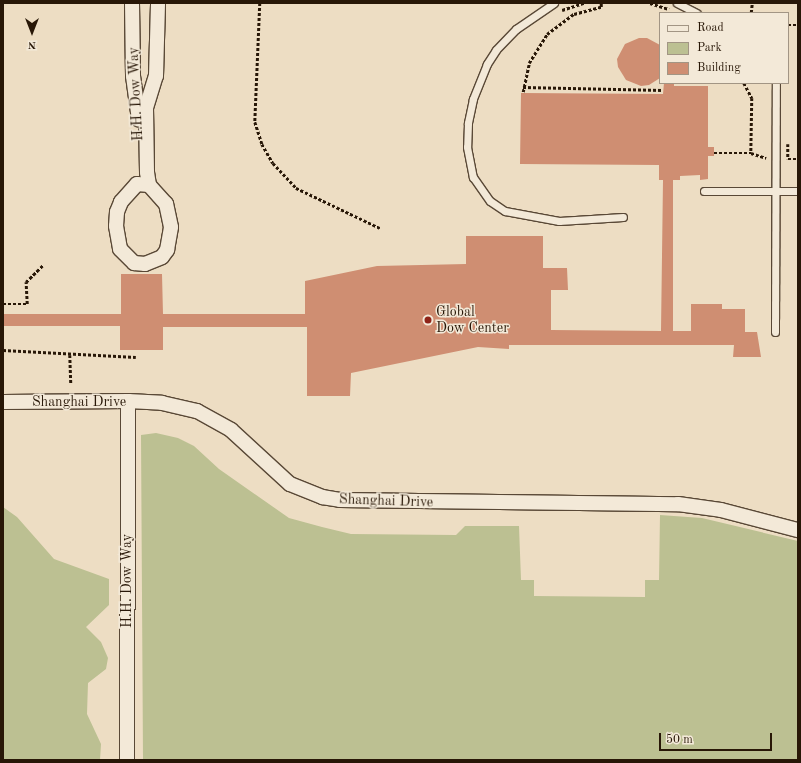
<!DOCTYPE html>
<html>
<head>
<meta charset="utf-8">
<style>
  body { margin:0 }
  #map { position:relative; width:801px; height:763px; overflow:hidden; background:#edddc3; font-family:"Old Standard TT",serif }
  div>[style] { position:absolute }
  .green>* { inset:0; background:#bcc092 }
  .building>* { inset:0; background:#cf8e72 }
  .path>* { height:2.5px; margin-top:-1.25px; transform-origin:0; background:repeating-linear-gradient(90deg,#281707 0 3px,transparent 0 5px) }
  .roads { filter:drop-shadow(1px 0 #594836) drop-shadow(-1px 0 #594836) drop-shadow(0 1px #594836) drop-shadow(0 -1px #594836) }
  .service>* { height:7px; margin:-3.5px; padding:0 3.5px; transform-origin:3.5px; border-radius:3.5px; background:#f3e9d8 }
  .minor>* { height:14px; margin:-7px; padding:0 7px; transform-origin:7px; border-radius:7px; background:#f3e9d8 }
  .dots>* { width:11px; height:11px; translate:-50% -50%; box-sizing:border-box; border:2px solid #f3e9d8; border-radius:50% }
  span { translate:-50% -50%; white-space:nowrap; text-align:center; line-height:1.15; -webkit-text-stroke:3px #f3e9d8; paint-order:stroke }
  .street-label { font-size:14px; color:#281707 }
  .poi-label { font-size:14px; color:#281707 }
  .left { translate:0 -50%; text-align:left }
  .frame { position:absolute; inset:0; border:4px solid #281707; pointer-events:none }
  .legend { position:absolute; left:659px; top:12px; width:130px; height:72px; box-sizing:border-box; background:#f3e9d8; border:1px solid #a29584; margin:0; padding:5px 7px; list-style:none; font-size:12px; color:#281707 }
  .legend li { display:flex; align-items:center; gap:8px; height:20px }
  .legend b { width:20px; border:1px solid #a29584 }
  .north { position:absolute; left:12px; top:12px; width:40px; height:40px; -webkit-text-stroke:3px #f3e9d8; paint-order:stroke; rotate:180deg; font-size:11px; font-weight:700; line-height:16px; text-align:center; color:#281707 }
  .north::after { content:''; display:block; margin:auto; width:14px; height:18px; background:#281707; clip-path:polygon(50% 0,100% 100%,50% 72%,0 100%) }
  .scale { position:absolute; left:659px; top:733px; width:113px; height:18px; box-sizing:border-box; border:2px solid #281707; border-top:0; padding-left:5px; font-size:12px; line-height:14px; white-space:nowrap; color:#281707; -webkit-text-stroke:3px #f3e9d8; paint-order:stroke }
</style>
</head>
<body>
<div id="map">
  <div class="green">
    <div style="clip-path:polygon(156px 433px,178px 438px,194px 446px,219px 469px,289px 518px,322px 527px,351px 534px,456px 535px,465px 526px,519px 526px,521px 580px,534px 580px,534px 596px,645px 597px,645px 580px,659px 580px,660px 515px,702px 518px,798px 541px,798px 760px,143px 760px,141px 435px)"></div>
    <div style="clip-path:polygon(3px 507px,17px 517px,54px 559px,109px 579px,109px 605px,86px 627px,101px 642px,108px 658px,106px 669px,88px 683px,87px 714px,101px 744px,100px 760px,3px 760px)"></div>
  </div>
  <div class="building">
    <div style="clip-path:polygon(639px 38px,647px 38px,660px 45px,660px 78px,649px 85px,641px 86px,626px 80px,618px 67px,617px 59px,625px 44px)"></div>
    <div style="clip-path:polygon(664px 83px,674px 83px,674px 86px,708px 86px,708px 147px,714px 147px,714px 156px,708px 156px,708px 179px,700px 180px,700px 175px,680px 176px,680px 180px,673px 180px,673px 331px,691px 331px,691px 304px,722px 304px,722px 309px,745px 309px,745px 332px,757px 332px,761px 357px,733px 357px,734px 345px,509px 345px,509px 349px,478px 347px,351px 373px,350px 396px,307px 396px,307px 327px,163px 327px,163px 350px,120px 350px,120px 326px,3px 326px,3px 314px,121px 314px,121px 274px,162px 274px,163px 314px,305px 314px,305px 281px,377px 266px,466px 264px,466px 236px,543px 236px,543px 268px,567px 268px,568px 290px,551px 290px,551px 330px,661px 331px,663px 180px,659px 180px,659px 165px,520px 164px,521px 93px,663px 94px)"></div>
  </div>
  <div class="path">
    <div style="left:260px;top:3px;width:119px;rotate:92.4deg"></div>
    <div style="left:255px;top:122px;width:23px;rotate:72deg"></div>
    <div style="left:262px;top:144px;width:22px;rotate:60deg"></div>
    <div style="left:273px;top:163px;width:34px;rotate:47deg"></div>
    <div style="left:296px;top:188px;width:93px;rotate:25.5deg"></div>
    <div style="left:650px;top:3px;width:20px;rotate:18deg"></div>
    <div style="left:562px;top:10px;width:23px;rotate:-18deg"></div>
    <div style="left:751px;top:13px;width:10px;rotate:-84deg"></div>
    <div style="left:788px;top:25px;width:10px"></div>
    <div style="left:744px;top:83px;width:17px;rotate:62deg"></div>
    <div style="left:752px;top:98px;width:55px;rotate:91deg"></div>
    <div style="left:523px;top:87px;width:140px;rotate:1.2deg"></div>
    <div style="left:523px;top:92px;width:30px;rotate:-78deg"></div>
    <div style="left:529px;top:63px;width:34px;rotate:-58deg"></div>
    <div style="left:547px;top:34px;width:34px;rotate:-37deg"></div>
    <div style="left:574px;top:14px;width:28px;rotate:-15deg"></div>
    <div style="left:601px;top:7px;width:4px;rotate:-90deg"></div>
    <div style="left:788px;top:144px;width:15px;rotate:90deg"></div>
    <div style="left:788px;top:159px;width:10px"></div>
    <div style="left:714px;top:153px;width:37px"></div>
    <div style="left:751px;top:153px;width:16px;rotate:18deg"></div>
    <div style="left:3px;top:304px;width:24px"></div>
    <div style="left:27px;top:304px;width:22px;rotate:-93deg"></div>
    <div style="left:26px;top:282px;width:24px;rotate:-45deg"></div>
    <div style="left:3px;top:350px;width:133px;rotate:3deg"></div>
    <div style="left:70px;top:355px;width:29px;rotate:88deg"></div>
  </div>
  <div class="roads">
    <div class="service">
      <div style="left:554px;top:3px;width:46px;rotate:145.6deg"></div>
      <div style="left:516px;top:29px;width:29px;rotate:134deg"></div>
      <div style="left:496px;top:50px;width:17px;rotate:123deg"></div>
      <div style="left:487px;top:64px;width:38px;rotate:112deg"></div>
      <div style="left:473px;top:99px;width:25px;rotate:102deg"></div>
      <div style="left:468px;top:123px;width:24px;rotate:92deg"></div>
      <div style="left:467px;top:147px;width:31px;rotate:79deg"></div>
      <div style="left:473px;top:177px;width:29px;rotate:55deg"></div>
      <div style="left:490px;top:201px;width:18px;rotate:34deg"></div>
      <div style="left:505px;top:211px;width:55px;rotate:10.5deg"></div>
      <div style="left:559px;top:221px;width:64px;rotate:-3.6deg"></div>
      <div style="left:677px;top:3px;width:22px;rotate:27deg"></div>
      <div style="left:704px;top:191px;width:94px"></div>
      <div style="left:775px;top:332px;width:249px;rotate:-89.8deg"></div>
    </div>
    <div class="minor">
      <div style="left:132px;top:3px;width:73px;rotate:89.2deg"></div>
      <div style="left:133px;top:76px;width:44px;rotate:82.2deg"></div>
      <div style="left:149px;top:185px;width:12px;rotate:-175deg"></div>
      <div style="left:137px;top:184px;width:24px;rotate:132deg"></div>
      <div style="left:121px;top:202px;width:11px;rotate:112deg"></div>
      <div style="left:117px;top:212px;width:14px;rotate:94deg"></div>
      <div style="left:116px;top:226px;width:23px;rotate:80deg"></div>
      <div style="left:120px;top:249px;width:20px;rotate:45deg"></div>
      <div style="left:134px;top:263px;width:11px;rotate:5deg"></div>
      <div style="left:145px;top:264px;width:18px;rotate:-22deg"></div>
      <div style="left:162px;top:257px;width:9px;rotate:-54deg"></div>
      <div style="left:167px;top:250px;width:23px;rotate:-80deg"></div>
      <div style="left:171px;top:227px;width:24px;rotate:-102deg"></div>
      <div style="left:166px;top:204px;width:25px;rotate:-132deg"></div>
      <div style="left:149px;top:185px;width:13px;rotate:-99deg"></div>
      <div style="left:147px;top:172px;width:64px;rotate:-90.9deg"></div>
      <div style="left:146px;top:108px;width:34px;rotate:-73deg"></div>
      <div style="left:156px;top:76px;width:73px;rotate:-88.4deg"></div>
      <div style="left:3px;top:402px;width:125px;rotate:-0.5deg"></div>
      <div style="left:128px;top:401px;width:34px;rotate:3deg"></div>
      <div style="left:162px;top:403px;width:36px;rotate:13deg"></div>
      <div style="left:197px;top:411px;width:39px;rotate:29deg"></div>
      <div style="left:231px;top:430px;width:80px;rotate:42.5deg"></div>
      <div style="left:290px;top:484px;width:35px;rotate:22deg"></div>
      <div style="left:322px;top:497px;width:18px;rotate:9deg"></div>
      <div style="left:340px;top:500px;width:338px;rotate:0.7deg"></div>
      <div style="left:678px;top:504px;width:43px;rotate:7.9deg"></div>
      <div style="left:721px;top:510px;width:80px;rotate:14.6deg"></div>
      <div style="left:127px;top:760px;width:359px;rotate:-89.8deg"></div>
    </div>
  </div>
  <div class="dots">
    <div style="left:428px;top:320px;background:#8f2418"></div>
  </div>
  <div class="street-label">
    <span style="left:136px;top:94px;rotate:-93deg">H.H. Dow Way</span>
    <span style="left:79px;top:402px">Shanghai Drive</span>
    <span style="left:386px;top:501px;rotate:2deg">Shanghai Drive</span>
    <span style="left:127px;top:581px;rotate:-90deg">H.H. Dow Way</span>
  </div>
  <div class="poi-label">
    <span class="left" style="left:436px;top:320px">Global<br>Dow Center</span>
  </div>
  <div class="frame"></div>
  <ul class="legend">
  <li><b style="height:5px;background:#f3e9d8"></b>Road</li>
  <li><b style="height:11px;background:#bcc092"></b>Park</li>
  <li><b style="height:11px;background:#cf8e72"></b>Building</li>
  </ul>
  <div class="north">N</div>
  <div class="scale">50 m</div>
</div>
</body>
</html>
